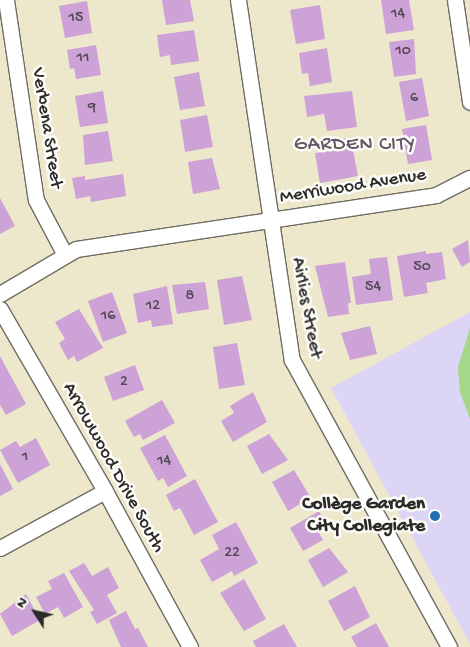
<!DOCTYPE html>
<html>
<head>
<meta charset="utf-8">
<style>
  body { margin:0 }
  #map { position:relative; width:470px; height:647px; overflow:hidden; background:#ede7cc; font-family:"Gochi Hand",sans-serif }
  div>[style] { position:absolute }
  .built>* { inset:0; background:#ddd5f6 }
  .green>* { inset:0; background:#a4d787 }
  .building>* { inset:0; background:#cda2d7 }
  .roads { filter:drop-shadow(1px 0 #6f6d63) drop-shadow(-1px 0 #6f6d63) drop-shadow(0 1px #6f6d63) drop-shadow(0 -1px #6f6d63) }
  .minor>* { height:15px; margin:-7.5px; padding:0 7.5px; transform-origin:7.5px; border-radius:7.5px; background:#fff }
  .dots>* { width:14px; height:14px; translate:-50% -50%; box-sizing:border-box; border:2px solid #fdfcf7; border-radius:50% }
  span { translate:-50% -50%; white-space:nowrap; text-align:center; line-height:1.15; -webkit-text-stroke:5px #fdfcf7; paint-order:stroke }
  .number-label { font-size:16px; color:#544956 }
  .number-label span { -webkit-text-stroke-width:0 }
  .street-label { font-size:19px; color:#2b2b2b }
  .poi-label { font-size:19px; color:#2b2b2b; font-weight:700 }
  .right { translate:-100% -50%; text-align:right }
  .neighbourhood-label { font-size:20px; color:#645567; letter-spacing:1px }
  .north { position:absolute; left:10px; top:587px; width:50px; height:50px; -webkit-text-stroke:4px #fdfcf7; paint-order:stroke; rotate:305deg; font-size:14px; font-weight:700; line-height:20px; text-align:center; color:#2b2b2b }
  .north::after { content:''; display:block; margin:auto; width:18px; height:22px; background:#2b2b2b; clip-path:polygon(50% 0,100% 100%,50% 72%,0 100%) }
</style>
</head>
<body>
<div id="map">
  <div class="built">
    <div style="clip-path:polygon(470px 312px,470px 644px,331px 388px)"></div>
  </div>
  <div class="green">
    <div style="clip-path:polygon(470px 328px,470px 419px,460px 392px,458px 367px)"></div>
  </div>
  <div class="building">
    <div style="clip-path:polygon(162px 0,190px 0,194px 21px,166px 25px)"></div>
    <div style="clip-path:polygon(381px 0,409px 0,414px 30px,386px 34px)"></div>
    <div style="clip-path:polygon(87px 1px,92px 33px,65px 38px,59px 6px)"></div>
    <div style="clip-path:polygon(320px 5px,325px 39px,296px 44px,290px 10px)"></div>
    <div style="clip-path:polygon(194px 30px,199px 61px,171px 65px,170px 55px,160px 57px,157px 35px)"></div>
    <div style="clip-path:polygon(414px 39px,416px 74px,394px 77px,389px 42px)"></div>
    <div style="clip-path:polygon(96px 45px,101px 75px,76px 79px,74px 68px,70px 69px,67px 50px)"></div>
    <div style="clip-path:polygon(327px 48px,332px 82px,310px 86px,308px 73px,302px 74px,299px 53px)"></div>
    <div style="clip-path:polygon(199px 72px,205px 106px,180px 110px,174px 77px)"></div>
    <div style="clip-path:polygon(422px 78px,429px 116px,406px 121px,399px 82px)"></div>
    <div style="clip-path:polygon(103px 91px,108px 123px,80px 127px,75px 96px)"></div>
    <div style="clip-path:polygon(352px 91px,357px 127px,327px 131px,324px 114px,307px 117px,304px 96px)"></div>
    <div style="clip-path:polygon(207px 115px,213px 147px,185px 152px,180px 120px)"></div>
    <div style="clip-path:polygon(426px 125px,432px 160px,408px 164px,402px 129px)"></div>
    <div style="clip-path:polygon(108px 131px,113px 161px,85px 165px,83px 135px)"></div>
    <div style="clip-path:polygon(358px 136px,360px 149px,353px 150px,358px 176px,320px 183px,315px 153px,332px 151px,331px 141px)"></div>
    <div style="clip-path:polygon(212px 158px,220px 189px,193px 194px,188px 162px)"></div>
    <div style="clip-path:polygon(123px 174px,126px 196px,91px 202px,90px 196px,76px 199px,72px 178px,85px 176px,85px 180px)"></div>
    <div style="clip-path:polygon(0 198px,15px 226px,0 234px)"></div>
    <div style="clip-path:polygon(468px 240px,470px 262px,462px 267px,452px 249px)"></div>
    <div style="clip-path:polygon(426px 251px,426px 254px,442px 252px,446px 279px,426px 283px,428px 293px,404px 297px,397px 256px)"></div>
    <div style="clip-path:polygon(387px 257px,393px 300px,356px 305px,352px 277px,371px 274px,369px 259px)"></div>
    <div style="clip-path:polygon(345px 262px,351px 303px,348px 303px,349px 314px,328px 317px,315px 266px)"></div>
    <div style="clip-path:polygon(242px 276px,252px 320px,224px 325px,217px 280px)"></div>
    <div style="clip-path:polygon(205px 282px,209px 309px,177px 314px,172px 285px)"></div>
    <div style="clip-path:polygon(167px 286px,173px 324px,152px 327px,151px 320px,138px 323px,133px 294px)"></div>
    <div style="clip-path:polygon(112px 292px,127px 333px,103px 342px,88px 301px)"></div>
    <div style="clip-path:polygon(79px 309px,103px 348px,77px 362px,74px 356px,68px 360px,59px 343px,65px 339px,55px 322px)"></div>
    <div style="clip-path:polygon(370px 326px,377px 354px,350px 360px,341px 333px)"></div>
    <div style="clip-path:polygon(237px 343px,245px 385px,219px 389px,213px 347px)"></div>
    <div style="clip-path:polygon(0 356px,26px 404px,6px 415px,0 405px)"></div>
    <div style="clip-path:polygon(135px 365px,144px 390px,113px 401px,104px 377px)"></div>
    <div style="clip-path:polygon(253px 392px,267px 422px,233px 442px,221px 421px,234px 413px,230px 406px)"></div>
    <div style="clip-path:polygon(162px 400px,175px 423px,143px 440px,140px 434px,134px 437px,125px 421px)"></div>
    <div style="clip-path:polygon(269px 434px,288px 460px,262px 474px,247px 446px)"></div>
    <div style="clip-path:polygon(165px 435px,187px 476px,168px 487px,163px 478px,158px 481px,140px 448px)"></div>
    <div style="clip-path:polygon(36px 438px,50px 465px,18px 483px,0 450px,16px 441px,20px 447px)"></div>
    <div style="clip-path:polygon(0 464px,13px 489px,0 496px)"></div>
    <div style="clip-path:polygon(294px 470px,311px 498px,288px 511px,272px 482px)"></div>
    <div style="clip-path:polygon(195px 479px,218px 522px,194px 535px,180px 508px,174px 511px,166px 495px)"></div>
    <div style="clip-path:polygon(319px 511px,328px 528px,319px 533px,323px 540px,303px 551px,290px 528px)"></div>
    <div style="clip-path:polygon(236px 522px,258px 563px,234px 576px,232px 571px,212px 582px,200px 560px,219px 549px,212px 535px)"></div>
    <div style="clip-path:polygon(329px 548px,348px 572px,323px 587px,308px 560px)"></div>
    <div style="clip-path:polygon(84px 563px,92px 576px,108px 567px,119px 588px,107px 595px,117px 613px,97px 624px,90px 612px,94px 610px,69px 571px)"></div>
    <div style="clip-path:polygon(64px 573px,83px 607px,64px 618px,58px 607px,45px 614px,36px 597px,52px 589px,48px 581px)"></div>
    <div style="clip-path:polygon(244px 579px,266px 619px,244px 631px,220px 593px)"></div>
    <div style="clip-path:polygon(355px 586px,370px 617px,344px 631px,328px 601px)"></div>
    <div style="clip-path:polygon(26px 594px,40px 620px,12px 636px,0 614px)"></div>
    <div style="clip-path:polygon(126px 611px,135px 629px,138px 628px,148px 647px,121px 647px,109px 620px)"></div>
    <div style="clip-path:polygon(376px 623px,389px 647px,357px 647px,351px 637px)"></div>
    <div style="clip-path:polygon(284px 624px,297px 647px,256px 647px,253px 641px)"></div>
  </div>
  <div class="roads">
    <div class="minor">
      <div style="left:6px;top:0;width:202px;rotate:81.5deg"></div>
      <div style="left:36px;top:200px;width:62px;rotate:62.2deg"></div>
      <div style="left:238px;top:0;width:364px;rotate:81.5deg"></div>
      <div style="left:292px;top:360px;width:327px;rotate:61.3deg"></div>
      <div style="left:455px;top:0;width:103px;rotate:81.6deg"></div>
      <div style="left:0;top:294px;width:88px;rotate:-30.6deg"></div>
      <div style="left:76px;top:249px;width:364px;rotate:-8.5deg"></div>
      <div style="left:436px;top:195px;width:38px;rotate:-27deg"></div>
      <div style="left:0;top:309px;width:210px;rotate:60deg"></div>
      <div style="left:105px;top:491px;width:178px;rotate:61.4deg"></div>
      <div style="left:0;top:548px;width:119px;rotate:-28.5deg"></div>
    </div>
  </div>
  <div class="dots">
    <div style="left:435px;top:516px;background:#1f6fb2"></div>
  </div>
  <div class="number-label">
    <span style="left:398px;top:15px">14</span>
    <span style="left:76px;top:19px">15</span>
    <span style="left:403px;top:52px">10</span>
    <span style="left:83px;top:59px">11</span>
    <span style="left:414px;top:99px">6</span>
    <span style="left:92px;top:109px">9</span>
    <span style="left:422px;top:268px">50</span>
    <span style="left:373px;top:288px">54</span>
    <span style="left:190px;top:297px">8</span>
    <span style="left:153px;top:307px">12</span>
    <span style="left:108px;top:317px">16</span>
    <span style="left:124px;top:383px">2</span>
    <span style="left:25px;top:458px">1</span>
    <span style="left:164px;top:462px">14</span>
    <span style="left:232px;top:554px">22</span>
  </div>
  <div class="street-label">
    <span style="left:46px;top:128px;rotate:81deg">Verbena Street</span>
    <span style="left:353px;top:187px;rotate:-9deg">Merriwood Avenue</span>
    <span style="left:306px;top:308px;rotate:79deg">Airlies Street</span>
    <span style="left:113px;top:468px;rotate:61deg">Arrowwood Drive South</span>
  </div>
  <div class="poi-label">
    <span class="right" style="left:425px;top:516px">Collège Garden<br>City Collegiate</span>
  </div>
  <div class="neighbourhood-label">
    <span style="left:355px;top:145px">GARDEN CITY</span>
  </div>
  <div class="north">N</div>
</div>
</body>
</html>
